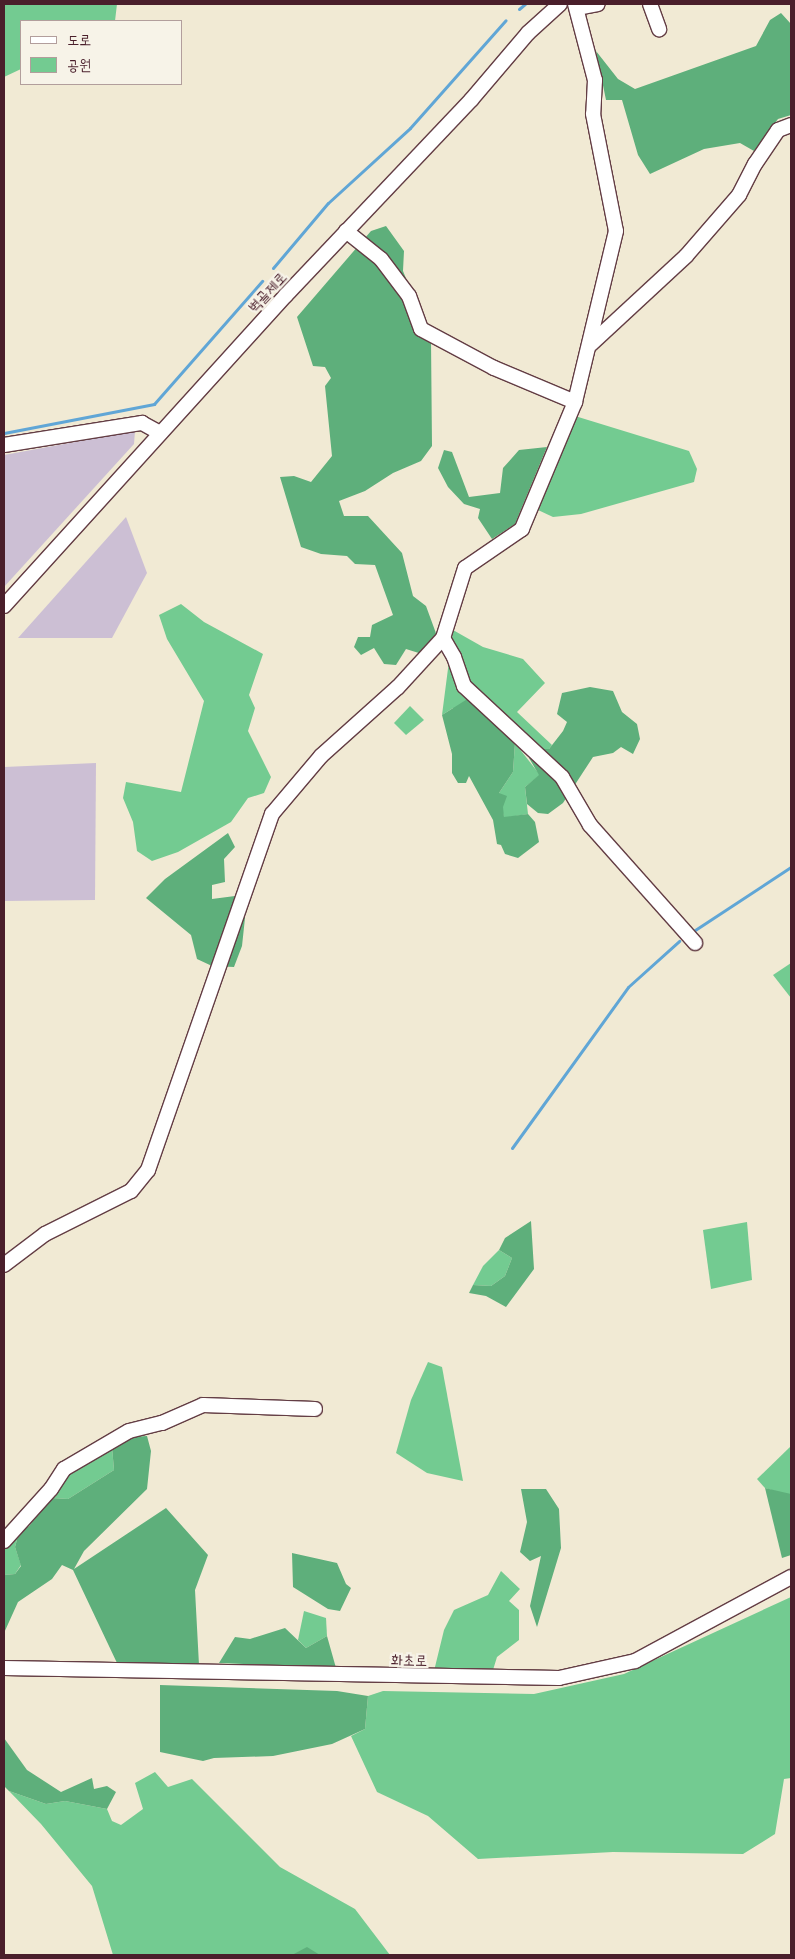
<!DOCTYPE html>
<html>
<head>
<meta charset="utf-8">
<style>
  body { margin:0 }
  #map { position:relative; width:795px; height:1959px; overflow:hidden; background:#f1ead4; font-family:"Patrick Hand","Poor Story",sans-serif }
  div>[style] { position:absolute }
  .industrial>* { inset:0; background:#ccbfd4 }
  .green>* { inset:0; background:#73cb91 }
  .forest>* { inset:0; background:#5eaf7b }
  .stream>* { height:3px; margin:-1.5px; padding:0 1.5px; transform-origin:1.5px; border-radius:1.5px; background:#60a6d6 }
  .roads { filter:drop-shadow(1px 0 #633d44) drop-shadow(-1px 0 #633d44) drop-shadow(0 1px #633d44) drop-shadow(0 -1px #633d44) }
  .minor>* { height:14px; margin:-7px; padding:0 7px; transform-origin:7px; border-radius:7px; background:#fff }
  span { translate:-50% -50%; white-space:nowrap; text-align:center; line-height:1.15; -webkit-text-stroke:4.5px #f7f3e8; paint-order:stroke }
  .street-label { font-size:15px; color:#4a1f2b }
  .frame { position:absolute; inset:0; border:5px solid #4a1f2b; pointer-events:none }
  .legend { position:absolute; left:20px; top:20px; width:162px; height:65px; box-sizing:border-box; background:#f7f3e8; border:1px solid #b29e9c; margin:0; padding:6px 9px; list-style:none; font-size:15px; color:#4a1f2b }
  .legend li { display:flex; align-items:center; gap:10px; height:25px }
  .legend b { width:25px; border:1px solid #b29e9c }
</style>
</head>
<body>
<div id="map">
  <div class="industrial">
    <div style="clip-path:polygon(135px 431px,134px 444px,4px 587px,4px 455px)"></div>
    <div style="clip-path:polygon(126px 517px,147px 573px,112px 638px,18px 638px)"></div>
    <div style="clip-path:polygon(96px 763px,95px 900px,4px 901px,4px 767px)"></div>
  </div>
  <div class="green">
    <div style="clip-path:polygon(4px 4px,117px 4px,115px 21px,21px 21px,21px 69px,4px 77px)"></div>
    <div style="clip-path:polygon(575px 416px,689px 451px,697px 469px,694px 482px,581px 514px,553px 517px,538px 510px)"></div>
    <div style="clip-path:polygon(181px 604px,204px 622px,263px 654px,249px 695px,255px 708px,248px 731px,271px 777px,264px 793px,248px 798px,231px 822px,178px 852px,152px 861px,137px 851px,133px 822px,123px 798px,126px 782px,181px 792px,204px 701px,167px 639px,159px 615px)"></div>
    <div style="clip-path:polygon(453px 630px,483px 647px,523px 659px,545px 683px,517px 712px,552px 745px,549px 749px,537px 749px,453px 708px,442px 715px)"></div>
    <div style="clip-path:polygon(410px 706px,424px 720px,406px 735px,394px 723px)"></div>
    <div style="clip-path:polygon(515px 743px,540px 775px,525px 787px,528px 814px,504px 818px,499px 793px,513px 772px)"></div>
    <div style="clip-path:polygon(791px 963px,791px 998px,773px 975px)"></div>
    <div style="clip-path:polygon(747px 1222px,752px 1280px,711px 1289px,703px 1230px)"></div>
    <div style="clip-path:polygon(499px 1250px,512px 1258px,505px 1276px,491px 1286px,473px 1285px,483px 1266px)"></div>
    <div style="clip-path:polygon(428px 1362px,442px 1367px,463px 1481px,427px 1473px,396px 1453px,411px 1400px)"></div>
    <div style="clip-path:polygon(791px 1446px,791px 1496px,765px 1488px,757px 1479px)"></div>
    <div style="clip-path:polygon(112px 1447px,114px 1470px,68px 1499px,52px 1498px,65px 1477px,79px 1463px)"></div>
    <div style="clip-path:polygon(19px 1532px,15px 1547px,21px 1565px,15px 1574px,4px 1575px,4px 1548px)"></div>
    <div style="clip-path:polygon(501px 1571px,520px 1589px,509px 1601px,519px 1610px,519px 1640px,497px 1657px,493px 1670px,434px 1671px,444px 1630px,454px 1610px,488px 1595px)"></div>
    <div style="clip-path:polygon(791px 1597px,791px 1778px,784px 1779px,775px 1834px,743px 1854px,613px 1852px,478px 1859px,428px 1816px,377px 1792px,351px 1736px,365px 1729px,368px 1696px,383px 1691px,534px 1694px,624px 1674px)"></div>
    <div style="clip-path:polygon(304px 1611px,326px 1618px,327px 1636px,306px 1648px,298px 1640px)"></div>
    <div style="clip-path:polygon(155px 1772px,168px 1787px,192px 1779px,280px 1867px,355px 1909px,390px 1955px,113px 1955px,92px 1886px,41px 1824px,9px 1791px,46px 1804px,65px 1801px,107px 1809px,112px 1821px,121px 1825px,143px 1809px,135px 1783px)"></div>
  </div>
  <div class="forest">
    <div style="clip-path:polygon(781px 13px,791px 24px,791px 115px,778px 119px,754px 151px,740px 143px,704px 149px,650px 174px,638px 155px,622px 100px,606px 100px,596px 51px,618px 79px,635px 89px,756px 46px,770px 20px)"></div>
    <div style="clip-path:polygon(386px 226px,404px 251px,403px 271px,431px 340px,432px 446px,421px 461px,393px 473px,365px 491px,339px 501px,344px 516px,368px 516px,402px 553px,413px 596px,426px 606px,437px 636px,422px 654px,406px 649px,396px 665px,384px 664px,374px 648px,361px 655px,354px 647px,358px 637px,370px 637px,372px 625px,393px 615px,375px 565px,355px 564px,347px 556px,321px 554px,301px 547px,280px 477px,294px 476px,311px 482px,332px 456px,325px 386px,331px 378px,325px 367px,313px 366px,297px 317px,371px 231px)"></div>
    <div style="clip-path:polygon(547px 447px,515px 524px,492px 539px,478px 518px,480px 509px,464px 504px,448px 487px,438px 468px,444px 450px,452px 452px,469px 497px,500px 493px,503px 468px,519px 450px)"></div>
    <div style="clip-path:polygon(590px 687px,613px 691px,622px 712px,637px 724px,640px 739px,633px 754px,621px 747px,613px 753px,593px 757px,563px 803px,548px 814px,538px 813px,527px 804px,525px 787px,539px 775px,529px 758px,537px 749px,549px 749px,563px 731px,567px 722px,557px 714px,562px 693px)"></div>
    <div style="clip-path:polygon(469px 698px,515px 743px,513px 772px,499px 793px,507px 796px,503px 807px,504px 817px,528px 814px,535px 822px,539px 842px,518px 858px,505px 854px,501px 845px,497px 844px,493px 820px,469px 776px,466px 783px,458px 783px,452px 773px,452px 754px,442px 715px)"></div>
    <div style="clip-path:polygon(228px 833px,235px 847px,224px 859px,225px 882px,212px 885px,212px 899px,235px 896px,245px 918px,242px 946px,234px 967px,212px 966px,197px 959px,191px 935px,146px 898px,165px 879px)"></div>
    <div style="clip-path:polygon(531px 1221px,534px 1269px,506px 1307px,486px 1296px,469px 1293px,473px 1285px,491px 1286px,505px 1276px,512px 1258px,499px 1250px,505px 1238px)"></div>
    <div style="clip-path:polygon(147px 1436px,151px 1451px,147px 1489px,84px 1551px,74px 1569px,166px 1508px,208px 1555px,195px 1590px,199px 1665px,117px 1663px,73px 1570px,62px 1565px,52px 1579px,18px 1602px,4px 1633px,4px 1575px,15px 1574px,21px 1566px,15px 1547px,19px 1532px,29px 1526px,52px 1498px,68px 1499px,114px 1470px,112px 1447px,131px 1437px)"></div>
    <div style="clip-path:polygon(765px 1488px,791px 1494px,791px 1555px,782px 1558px)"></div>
    <div style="clip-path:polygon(521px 1489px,546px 1489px,559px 1509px,561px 1548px,537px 1627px,530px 1606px,541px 1556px,530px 1561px,520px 1552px,527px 1522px)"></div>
    <div style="clip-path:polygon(292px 1553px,337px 1563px,346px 1584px,351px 1588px,340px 1611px,328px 1609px,293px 1587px)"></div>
    <div style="clip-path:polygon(285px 1628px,306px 1648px,327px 1636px,336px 1668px,219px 1663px,235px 1637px,250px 1639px)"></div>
    <div style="clip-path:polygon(160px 1685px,337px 1691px,368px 1696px,365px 1729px,332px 1744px,273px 1756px,214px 1758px,203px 1761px,160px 1752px)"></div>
    <div style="clip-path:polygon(4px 1738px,27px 1770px,61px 1792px,92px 1778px,94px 1789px,107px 1786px,116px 1792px,107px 1809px,65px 1801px,46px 1804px,9px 1791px,4px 1786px)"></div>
    <div style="clip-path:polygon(307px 1947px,320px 1955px,292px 1955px)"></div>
  </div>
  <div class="stream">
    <div style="left:519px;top:9px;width:8px;rotate:-40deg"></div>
    <div style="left:273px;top:268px;width:85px;rotate:-49.8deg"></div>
    <div style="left:328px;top:203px;width:111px;rotate:-42.4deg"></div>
    <div style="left:410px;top:128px;width:144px;rotate:-48.4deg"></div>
    <div style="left:4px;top:433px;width:153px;rotate:-10.9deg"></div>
    <div style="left:154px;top:404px;width:164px;rotate:-48.7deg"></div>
    <div style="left:695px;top:930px;width:115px;rotate:-33.3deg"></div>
    <div style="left:512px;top:1148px;width:198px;rotate:-54.2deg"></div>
    <div style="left:628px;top:987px;width:69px;rotate:-42deg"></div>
  </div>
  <div class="roads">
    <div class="minor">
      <div style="left:575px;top:4px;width:79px;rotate:75.3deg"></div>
      <div style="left:595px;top:80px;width:34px;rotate:93deg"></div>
      <div style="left:593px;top:114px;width:119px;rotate:78.9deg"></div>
      <div style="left:616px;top:231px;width:176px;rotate:103.5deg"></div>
      <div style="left:575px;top:402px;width:138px;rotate:112.7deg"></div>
      <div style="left:522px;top:529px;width:69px;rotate:145.6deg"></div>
      <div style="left:465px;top:568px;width:73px;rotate:107.4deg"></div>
      <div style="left:443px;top:638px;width:22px;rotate:60deg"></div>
      <div style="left:454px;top:657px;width:31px;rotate:71deg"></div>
      <div style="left:464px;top:686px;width:134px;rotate:42.9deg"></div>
      <div style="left:562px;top:777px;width:56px;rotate:59.7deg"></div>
      <div style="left:590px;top:825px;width:158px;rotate:48.3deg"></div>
      <div style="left:650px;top:4px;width:27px;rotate:70deg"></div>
      <div style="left:578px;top:8px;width:20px;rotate:-11deg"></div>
      <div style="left:346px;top:231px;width:45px;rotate:38.7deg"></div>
      <div style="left:381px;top:259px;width:46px;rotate:52.9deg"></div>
      <div style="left:409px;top:296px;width:35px;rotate:70deg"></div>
      <div style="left:421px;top:329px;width:83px;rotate:28.1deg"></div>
      <div style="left:494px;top:368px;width:88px;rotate:22.8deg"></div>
      <div style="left:591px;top:344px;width:129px;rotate:-42.8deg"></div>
      <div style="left:686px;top:256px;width:81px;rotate:-49deg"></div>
      <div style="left:739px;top:195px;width:35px;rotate:-63deg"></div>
      <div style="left:755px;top:164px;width:41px;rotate:-55.9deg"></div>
      <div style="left:778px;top:130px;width:14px;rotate:-21deg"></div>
      <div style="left:4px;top:445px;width:140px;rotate:-9.1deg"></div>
      <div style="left:142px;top:423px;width:21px;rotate:29deg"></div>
      <div style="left:4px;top:606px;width:420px;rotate:-47.8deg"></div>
      <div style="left:286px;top:295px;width:269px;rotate:-46.5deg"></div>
      <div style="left:471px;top:100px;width:88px;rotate:-49.6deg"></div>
      <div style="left:528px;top:33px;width:43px;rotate:-42.2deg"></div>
      <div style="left:4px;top:1265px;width:51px;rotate:-37.1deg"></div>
      <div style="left:45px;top:1234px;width:96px;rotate:-26.6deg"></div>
      <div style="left:131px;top:1191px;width:27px;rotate:-51deg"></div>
      <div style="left:148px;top:1170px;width:377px;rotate:-70.8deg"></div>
      <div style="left:272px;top:814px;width:76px;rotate:-49.8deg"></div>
      <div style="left:321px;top:756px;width:103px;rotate:-41.9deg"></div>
      <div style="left:398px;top:687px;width:67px;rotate:-47.4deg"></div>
      <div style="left:4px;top:1541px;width:70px;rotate:-47.9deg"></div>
      <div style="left:51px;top:1489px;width:24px;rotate:-57deg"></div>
      <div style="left:64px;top:1469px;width:75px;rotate:-30.3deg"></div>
      <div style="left:129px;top:1431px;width:34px;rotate:-14deg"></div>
      <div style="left:162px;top:1423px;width:45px;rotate:-23.7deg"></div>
      <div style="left:203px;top:1405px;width:112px;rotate:2deg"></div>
      <div style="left:4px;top:1668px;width:555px;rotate:1.03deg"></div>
      <div style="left:559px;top:1678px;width:78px;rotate:-12.6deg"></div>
      <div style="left:635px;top:1661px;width:177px;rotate:-28.3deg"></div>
    </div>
  </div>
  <div class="street-label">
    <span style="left:267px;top:292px;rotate:-47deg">벽골제로</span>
    <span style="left:409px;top:1660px;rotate:1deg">화초로</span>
  </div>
  <div class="frame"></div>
  <ul class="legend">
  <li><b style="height:6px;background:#fff"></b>도로</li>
  <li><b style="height:14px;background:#73cb91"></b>공원</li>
  </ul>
</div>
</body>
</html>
